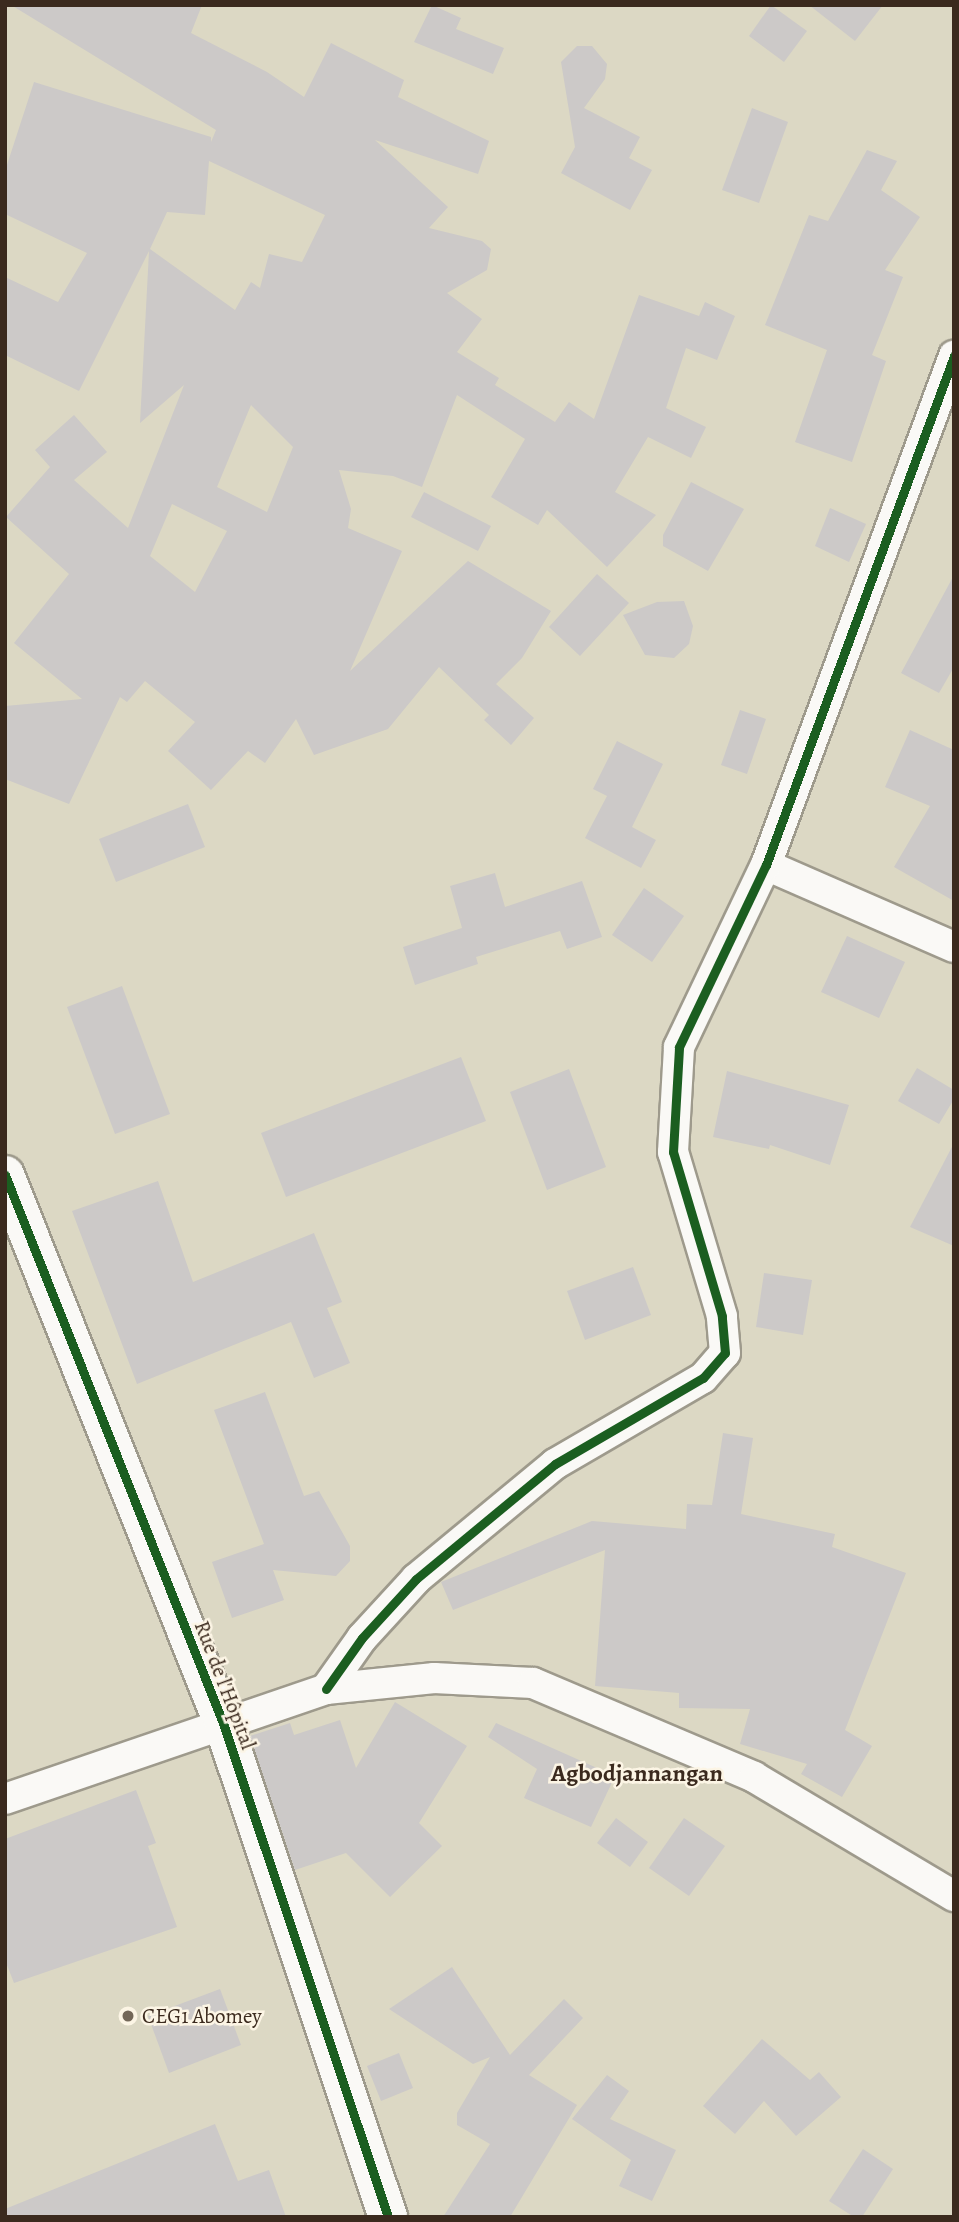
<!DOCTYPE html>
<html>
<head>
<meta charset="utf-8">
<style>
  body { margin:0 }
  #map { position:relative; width:959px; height:2222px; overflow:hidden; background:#dcd8c4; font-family:Alegreya,serif }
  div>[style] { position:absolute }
  .building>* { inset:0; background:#ccc9c8 }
  .roads { filter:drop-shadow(2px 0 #9e9a8c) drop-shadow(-2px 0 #9e9a8c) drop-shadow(0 2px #9e9a8c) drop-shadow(0 -2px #9e9a8c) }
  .street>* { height:30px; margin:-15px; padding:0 15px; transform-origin:15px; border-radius:15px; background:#faf9f6 }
  .secondary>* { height:38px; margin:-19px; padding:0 19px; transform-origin:19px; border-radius:19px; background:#faf9f6 }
  .cycleway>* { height:9px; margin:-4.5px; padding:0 4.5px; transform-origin:4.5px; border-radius:4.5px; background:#1b5e20 }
  .dots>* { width:19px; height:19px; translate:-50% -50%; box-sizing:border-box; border:4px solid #fcf5e5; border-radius:50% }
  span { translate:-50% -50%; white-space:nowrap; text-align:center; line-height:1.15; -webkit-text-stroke:5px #fcf5e5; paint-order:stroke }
  .street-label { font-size:21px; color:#3b2a1e }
  .poi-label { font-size:21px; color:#3b2a1e }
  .left { translate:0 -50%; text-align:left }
  .quarter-label { font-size:24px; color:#3b2a1e; font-weight:700 }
  .frame { position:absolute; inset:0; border:7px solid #3b2a1e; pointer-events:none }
</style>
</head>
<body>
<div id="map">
  <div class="building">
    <div style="clip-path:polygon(evenodd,11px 5px,202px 5px,191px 33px,267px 72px,304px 97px,331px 43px,404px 80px,398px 97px,489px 141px,478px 174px,375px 140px,448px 207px,429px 228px,482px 241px,491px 249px,487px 270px,447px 293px,482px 319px,457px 352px,499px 378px,495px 385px,555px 422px,569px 402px,594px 419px,639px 295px,699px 316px,705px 302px,735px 316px,717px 360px,686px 348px,666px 408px,706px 427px,691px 458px,648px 437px,615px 492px,656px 515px,607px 567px,547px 510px,538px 525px,491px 497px,525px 439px,457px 395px,422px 487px,393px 476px,339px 470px,351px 509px,348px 528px,402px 551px,350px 671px,468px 561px,551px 611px,522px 658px,496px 684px,534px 718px,511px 745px,484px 720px,489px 715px,439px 667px,388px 729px,314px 755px,296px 719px,265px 763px,248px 751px,211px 790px,168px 751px,195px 722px,145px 681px,127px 702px,120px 697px,69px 804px,5px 779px,5px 706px,82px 699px,14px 643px,69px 574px,6px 517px,50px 467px,35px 450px,74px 415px,107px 452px,74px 480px,128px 528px,184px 385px,140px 423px,149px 251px,79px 391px,5px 355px,5px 277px,58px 302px,87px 253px,5px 214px,5px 171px,34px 82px,211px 137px,211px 142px,216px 130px,11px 5px,209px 161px,325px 215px,302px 262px,269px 254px,260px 288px,251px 282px,235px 310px,150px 249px,167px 212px,205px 215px,209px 161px,11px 5px,251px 405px,293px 447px,267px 512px,217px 487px,251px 405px,11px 5px,172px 504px,227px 531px,195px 592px,150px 556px,172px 504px)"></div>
    <div style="clip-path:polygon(432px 5px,461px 18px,456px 29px,504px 48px,493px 74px,414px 42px)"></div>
    <div style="clip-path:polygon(771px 5px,807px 31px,784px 62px,749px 36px)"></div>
    <div style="clip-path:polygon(809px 5px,883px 5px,855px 41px)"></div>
    <div style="clip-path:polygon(577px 46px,592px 46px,607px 64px,605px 79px,584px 108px,640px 137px,629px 158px,652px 170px,630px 210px,561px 173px,575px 147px,561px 62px)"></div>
    <div style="clip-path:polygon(752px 108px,788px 122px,759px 203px,722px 190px)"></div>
    <div style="clip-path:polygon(867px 150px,897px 161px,881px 190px,920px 217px,885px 270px,903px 277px,872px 355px,886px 361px,852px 462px,795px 442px,827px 350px,765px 325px,809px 215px,828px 221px)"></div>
    <div style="clip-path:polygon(691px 482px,744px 509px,708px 571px,663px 546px,663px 535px)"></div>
    <div style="clip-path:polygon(424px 492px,491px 526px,478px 551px,411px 517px)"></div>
    <div style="clip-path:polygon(830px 508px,866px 524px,849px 562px,815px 546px)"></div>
    <div style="clip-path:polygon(597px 574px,629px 603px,580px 656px,549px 627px)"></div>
    <div style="clip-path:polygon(954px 575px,954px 667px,939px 693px,901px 673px)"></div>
    <div style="clip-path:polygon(684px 601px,693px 626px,689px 644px,674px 658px,645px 655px,623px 615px,657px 602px)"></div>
    <div style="clip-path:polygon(740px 710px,766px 719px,747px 774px,721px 765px)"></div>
    <div style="clip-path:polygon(910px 730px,954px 750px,954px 901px,894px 867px,930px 806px,885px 787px)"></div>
    <div style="clip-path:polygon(617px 741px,663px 764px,632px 827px,656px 840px,641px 868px,585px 838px,607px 796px,593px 789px)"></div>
    <div style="clip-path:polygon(188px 804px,205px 847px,116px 882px,99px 839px)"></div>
    <div style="clip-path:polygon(495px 873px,505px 907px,582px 881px,602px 937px,567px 949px,560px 931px,476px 957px,478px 964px,415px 985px,403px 947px,462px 928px,450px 886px)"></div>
    <div style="clip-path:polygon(644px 888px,684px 916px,652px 962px,612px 935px)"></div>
    <div style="clip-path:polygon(847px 936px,905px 962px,879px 1018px,821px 992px)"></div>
    <div style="clip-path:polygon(122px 986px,170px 1114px,115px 1134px,67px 1007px)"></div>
    <div style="clip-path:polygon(461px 1057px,486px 1121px,286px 1197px,261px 1133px)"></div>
    <div style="clip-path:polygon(917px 1068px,954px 1090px,954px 1099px,939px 1124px,898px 1101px)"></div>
    <div style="clip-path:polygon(569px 1069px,606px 1167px,547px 1190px,510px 1092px)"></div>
    <div style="clip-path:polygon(727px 1071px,849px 1105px,830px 1165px,770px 1145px,769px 1149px,713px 1137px)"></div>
    <div style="clip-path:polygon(954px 1143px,954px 1246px,910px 1227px)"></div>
    <div style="clip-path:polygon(158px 1181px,193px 1282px,314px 1233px,342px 1302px,327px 1308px,350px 1363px,314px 1378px,291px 1322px,137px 1384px,72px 1211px)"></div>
    <div style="clip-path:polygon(633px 1267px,651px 1315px,585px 1340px,567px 1291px)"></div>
    <div style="clip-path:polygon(764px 1273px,812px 1280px,803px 1335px,756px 1327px)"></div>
    <div style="clip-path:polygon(265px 1392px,304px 1496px,319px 1491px,350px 1546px,350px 1561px,336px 1576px,273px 1570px,284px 1600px,232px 1618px,212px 1562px,264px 1544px,214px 1410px)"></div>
    <div style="clip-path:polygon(723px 1433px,753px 1438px,741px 1514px,835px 1534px,832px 1547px,906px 1573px,845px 1730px,872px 1746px,842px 1797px,801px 1774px,807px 1764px,740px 1744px,750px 1709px,679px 1708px,679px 1693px,595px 1686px,605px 1550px,453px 1610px,441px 1582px,592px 1521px,686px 1529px,687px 1504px,712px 1505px)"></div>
    <div style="clip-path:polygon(395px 1702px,467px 1746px,419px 1823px,442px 1846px,390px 1897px,346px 1853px,295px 1870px,250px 1736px,290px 1723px,294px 1735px,340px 1720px,356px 1768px)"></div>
    <div style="clip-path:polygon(496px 1723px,615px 1776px,591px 1827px,524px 1798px,537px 1769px,488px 1737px)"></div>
    <div style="clip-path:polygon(136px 1790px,156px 1843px,148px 1846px,177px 1927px,14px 1983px,5px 1960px,5px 1839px)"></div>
    <div style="clip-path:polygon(616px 1818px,648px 1842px,630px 1867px,597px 1843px)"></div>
    <div style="clip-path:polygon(684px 1818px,725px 1846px,689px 1896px,649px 1868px)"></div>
    <div style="clip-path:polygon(452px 1967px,510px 2055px,564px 1999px,583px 2018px,529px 2075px,577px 2105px,510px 2217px,443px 2217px,490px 2144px,457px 2125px,457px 2113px,490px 2057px,473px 2064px,389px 2009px)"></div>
    <div style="clip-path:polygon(220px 1989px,241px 2045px,169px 2073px,148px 2016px)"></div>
    <div style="clip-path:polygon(762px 2039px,810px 2080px,819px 2072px,841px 2097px,796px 2136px,764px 2101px,735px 2134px,703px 2106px)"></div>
    <div style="clip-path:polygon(399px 2053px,413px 2088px,381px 2101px,367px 2066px)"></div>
    <div style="clip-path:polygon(607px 2075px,629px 2091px,610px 2119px,676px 2150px,652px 2201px,619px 2186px,631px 2160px,572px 2119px)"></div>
    <div style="clip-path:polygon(215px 2124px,238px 2181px,269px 2170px,286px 2217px,5px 2217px,5px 2209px)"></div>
    <div style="clip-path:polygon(863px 2149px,893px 2169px,862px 2217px,854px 2217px,829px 2201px)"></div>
  </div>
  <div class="roads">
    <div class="street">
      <div style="left:766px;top:865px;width:205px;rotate:23.6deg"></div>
      <div style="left:326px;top:1689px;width:62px;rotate:-54.8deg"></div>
      <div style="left:362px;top:1638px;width:80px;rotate:-47.5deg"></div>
      <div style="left:416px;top:1579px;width:180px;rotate:-39.6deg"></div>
      <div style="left:555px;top:1464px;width:171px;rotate:-30.2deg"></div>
      <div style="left:703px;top:1378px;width:33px;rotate:-49deg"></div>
      <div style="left:725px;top:1353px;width:37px;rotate:-95deg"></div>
      <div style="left:722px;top:1316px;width:171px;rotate:-106.6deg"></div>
      <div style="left:673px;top:1152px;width:105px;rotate:-86.7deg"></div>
      <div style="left:679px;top:1047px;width:202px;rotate:-64.5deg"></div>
      <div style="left:766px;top:865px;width:543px;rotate:-69.73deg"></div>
      <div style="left:5px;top:1799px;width:339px;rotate:-18.9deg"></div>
      <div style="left:326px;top:1689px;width:109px;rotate:-5.8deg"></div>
      <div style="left:434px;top:1678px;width:99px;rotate:2.9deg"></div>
      <div style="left:533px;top:1683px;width:240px;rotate:23deg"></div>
      <div style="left:754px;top:1777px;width:233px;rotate:30.8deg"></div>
    </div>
    <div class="secondary">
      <div style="left:5px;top:1175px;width:590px;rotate:68.31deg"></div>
      <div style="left:223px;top:1723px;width:521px;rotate:71.53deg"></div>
    </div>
  </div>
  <div class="cycleway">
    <div style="left:5px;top:1175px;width:590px;rotate:68.31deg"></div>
    <div style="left:223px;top:1723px;width:521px;rotate:71.53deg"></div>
    <div style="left:326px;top:1689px;width:62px;rotate:-54.8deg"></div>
    <div style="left:362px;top:1638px;width:80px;rotate:-47.5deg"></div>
    <div style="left:416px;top:1579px;width:180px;rotate:-39.6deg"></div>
    <div style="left:555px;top:1464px;width:171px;rotate:-30.2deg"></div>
    <div style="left:703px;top:1378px;width:33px;rotate:-49deg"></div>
    <div style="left:725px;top:1353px;width:37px;rotate:-95deg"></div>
    <div style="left:722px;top:1316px;width:171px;rotate:-106.6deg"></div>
    <div style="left:673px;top:1152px;width:105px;rotate:-86.7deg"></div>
    <div style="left:679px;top:1047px;width:202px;rotate:-64.5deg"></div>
    <div style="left:766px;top:865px;width:543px;rotate:-69.73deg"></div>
  </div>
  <div class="dots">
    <div style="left:128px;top:2016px;background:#736758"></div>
  </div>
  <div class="street-label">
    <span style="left:225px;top:1685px;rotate:69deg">Rue de l'Hôpital</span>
  </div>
  <div class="poi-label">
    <span class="left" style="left:142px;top:2016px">CEG1 Abomey</span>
  </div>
  <div class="quarter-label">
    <span style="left:637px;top:1774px">Agbodjannangan</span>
  </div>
  <div class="frame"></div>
</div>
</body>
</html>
